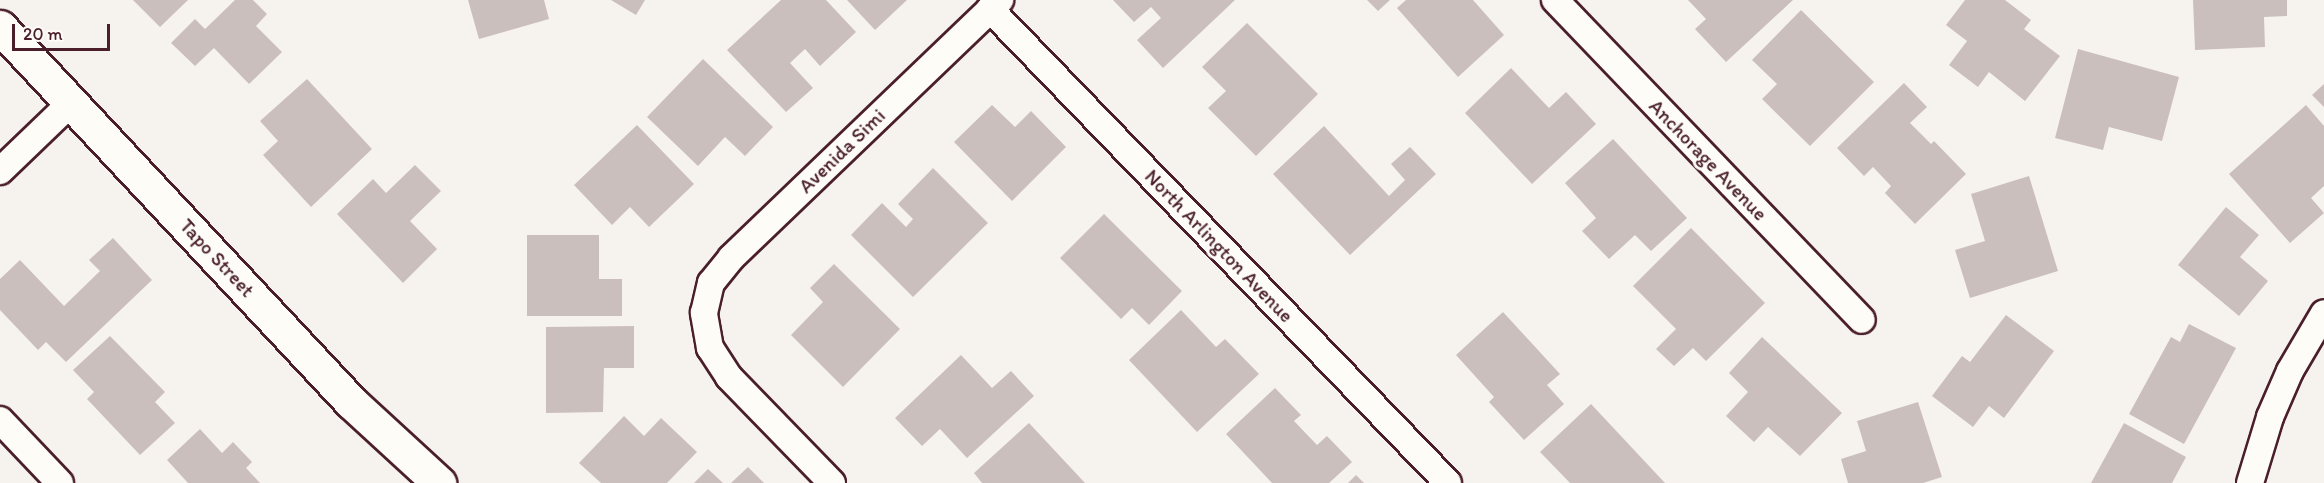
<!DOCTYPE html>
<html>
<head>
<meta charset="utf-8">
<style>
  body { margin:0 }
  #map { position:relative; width:2324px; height:483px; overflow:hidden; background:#f6f3ef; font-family:Itim,sans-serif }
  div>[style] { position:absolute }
  .building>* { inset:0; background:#cbbfbe }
  .roads { filter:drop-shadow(2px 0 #4a1f2b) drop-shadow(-2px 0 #4a1f2b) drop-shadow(0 2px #4a1f2b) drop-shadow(0 -2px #4a1f2b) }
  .street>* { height:26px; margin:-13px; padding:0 13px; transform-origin:13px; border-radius:13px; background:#fdfcf7 }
  .secondary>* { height:33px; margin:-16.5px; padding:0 16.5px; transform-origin:16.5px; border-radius:16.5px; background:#fdfcf7 }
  span { translate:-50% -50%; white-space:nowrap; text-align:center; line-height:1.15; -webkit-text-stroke:6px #fdfcf7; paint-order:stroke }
  .street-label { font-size:20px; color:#4a1f2b }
  .scale { position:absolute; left:12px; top:24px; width:98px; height:27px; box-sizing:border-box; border:3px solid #4a1f2b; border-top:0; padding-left:8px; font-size:18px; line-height:21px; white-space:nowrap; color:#4a1f2b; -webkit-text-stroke:4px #fdfcf7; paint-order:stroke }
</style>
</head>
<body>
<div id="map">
  <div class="building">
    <div style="clip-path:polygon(133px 0,188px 0,160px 27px)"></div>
    <div style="clip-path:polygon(235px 0,253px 0,267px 14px,256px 26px,282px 52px,249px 84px,214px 48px,195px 66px,171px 43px,195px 19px,205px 29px)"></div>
    <div style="clip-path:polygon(468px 0,544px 0,549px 19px,479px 39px)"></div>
    <div style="clip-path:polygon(611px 0,645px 0,636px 15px)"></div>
    <div style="clip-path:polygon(781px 0,826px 0,856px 32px,820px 66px,805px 49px,790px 63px,813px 88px,786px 112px,727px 50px)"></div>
    <div style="clip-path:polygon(847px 0,907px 0,875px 30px)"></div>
    <div style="clip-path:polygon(1113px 0,1235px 0,1163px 68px,1137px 40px,1161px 18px,1151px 7px,1134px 22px)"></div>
    <div style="clip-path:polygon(1367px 0,1390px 0,1378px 11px)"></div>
    <div style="clip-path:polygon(1406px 0,1473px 0,1504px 35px,1458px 77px,1397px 8px)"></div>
    <div style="clip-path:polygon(1688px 0,1793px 0,1726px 62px,1695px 29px,1706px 19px)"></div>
    <div style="clip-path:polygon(1965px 0,2005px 0,2031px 20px,2024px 29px,2060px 56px,2025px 101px,1989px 72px,1978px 87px,1949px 65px,1967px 41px,1946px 25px)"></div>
    <div style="clip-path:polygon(2193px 0,2287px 0,2287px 16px,2264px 17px,2265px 47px,2195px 50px)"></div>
    <div style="clip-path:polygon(1801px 10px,1874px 82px,1810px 146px,1762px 99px,1777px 84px,1752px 60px)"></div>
    <div style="clip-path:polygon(1247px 23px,1318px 94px,1256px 156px,1208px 108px,1226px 91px,1202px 67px)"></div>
    <div style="clip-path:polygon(2078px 49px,2179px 77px,2162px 141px,2109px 127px,2103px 150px,2055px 138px)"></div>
    <div style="clip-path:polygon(703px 59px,773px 127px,745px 156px,725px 137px,698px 166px,647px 117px)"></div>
    <div style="clip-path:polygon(1511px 68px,1549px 108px,1566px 92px,1596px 124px,1532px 184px,1465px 113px)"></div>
    <div style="clip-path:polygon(307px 79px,372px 149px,311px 207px,263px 155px,278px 141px,260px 121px)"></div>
    <div style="clip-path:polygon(1904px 83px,1927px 107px,1910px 123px,1931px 144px,1934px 141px,1966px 174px,1915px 224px,1885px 193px,1891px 186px,1873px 167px,1864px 176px,1837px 148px)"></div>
    <div style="clip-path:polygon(2324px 84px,2324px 107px,2312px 95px)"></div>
    <div style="clip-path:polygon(992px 105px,1015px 127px,1031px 111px,1066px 147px,1012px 201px,954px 142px)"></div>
    <div style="clip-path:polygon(2306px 105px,2324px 126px,2324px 186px,2311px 198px,2324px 213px,2290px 243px,2229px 174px)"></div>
    <div style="clip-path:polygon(637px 125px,694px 184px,649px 227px,630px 207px,612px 225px,574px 185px)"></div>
    <div style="clip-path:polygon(1324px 126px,1389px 196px,1405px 180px,1391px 164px,1410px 147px,1436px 174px,1350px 255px,1273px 174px)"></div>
    <div style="clip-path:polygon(1613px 139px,1687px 218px,1651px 251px,1635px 235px,1609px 259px,1582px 231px,1596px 218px,1565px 183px)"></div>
    <div style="clip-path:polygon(415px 165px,441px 191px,410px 221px,437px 249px,403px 283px,337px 214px,373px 179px,386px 193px)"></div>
    <div style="clip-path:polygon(933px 168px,988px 223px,913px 297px,851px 235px,882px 203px,906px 227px,913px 219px,898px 204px)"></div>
    <div style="clip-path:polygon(2029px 176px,2058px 271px,1970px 298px,1955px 250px,1985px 241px,1971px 194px)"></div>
    <div style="clip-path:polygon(2226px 207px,2259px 235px,2240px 257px,2268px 281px,2239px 316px,2178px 265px)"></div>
    <div style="clip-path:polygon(1104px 214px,1182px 291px,1149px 325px,1132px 308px,1121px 319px,1060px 258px)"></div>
    <div style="clip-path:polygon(1691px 228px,1765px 303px,1706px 361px,1693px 348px,1674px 366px,1656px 349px,1676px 329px,1633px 286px)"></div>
    <div style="clip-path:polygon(527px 235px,599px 235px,599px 279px,622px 279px,622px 316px,527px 316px)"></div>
    <div style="clip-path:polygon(113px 238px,152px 280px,66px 362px,46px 342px,38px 350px,0 310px,0 279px,20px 260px,64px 306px,100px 271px,89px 260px)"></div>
    <div style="clip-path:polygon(834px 264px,900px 329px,843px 387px,791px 335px,823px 302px,810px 288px)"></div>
    <div style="clip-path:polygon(1181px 310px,1216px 347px,1225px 339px,1259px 374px,1197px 432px,1129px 360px)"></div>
    <div style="clip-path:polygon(1503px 312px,1560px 374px,1547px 385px,1564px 404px,1524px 440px,1489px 402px,1494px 397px,1456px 355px)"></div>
    <div style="clip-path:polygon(2006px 315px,2054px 351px,2004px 418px,1989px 406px,1973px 427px,1932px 396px,1962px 356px,1970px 362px)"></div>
    <div style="clip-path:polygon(2189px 324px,2236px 348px,2184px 444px,2129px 414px,2171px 337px,2180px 342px)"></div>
    <div style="clip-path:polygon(634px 326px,634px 368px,604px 368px,603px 412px,546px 413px,546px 327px)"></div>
    <div style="clip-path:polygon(110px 336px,165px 392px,155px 402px,175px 423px,140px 455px,87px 399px,94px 392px,73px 370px)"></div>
    <div style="clip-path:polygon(1762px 337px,1842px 413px,1800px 456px,1768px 427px,1754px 442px,1726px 416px,1748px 392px,1729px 373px)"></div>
    <div style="clip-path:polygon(961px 355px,992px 388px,1011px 371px,1034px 396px,967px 458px,940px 429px,922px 446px,895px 418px)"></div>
    <div style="clip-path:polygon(1275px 388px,1301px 415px,1294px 421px,1317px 445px,1327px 436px,1352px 462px,1329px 483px,1272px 483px,1226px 434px)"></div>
    <div style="clip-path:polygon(1918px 402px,1942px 477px,1923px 483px,1848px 483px,1841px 459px,1866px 451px,1857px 421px)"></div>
    <div style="clip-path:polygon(1591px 404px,1665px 483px,1570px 483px,1540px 452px)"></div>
    <div style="clip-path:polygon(624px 416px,644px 436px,661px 418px,697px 452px,667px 483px,601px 483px,579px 463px)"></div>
    <div style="clip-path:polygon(1029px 423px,1085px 483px,982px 483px,974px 473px)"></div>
    <div style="clip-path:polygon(2124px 423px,2186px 457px,2172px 483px,2091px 483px)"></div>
    <div style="clip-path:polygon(200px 429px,222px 453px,233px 442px,252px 462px,246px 468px,260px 483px,188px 483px,167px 460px)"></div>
    <div style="clip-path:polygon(748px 467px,764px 483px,731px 483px)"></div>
    <div style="clip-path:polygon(708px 469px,723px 483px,694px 483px)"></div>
    <div style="clip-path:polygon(1356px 475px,1364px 483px,1348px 483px)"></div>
  </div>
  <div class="roads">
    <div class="street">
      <div style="left:1555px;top:0;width:443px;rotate:46.2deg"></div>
      <div style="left:990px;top:9px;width:659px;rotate:45.98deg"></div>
      <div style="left:0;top:171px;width:98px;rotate:-43.8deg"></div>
      <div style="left:0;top:420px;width:87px;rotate:46.4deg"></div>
      <div style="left:832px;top:483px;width:148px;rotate:-134.2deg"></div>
      <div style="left:729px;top:377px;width:35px;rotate:-123deg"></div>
      <div style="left:710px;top:348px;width:36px;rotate:-100deg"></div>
      <div style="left:704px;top:313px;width:31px;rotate:-77deg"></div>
      <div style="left:711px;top:283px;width:32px;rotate:-51deg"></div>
      <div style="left:731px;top:258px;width:373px;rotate:-43.8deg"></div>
      <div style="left:2250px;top:483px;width:69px;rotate:-73.1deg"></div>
      <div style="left:2270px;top:417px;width:50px;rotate:-66.5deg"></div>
      <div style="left:2290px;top:371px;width:67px;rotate:-59.6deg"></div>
    </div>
    <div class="secondary">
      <div style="left:0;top:27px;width:514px;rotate:46.89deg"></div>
      <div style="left:351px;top:402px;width:120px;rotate:42.6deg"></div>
    </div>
  </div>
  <div class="street-label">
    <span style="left:842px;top:151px;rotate:-44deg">Avenida Simi</span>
    <span style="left:1708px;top:160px;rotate:46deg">Anchorage Avenue</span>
    <span style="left:1219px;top:246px;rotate:46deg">North Arlington Avenue</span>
    <span style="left:217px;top:258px;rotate:47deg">Tapo Street</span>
  </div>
  <div class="scale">20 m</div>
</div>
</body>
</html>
